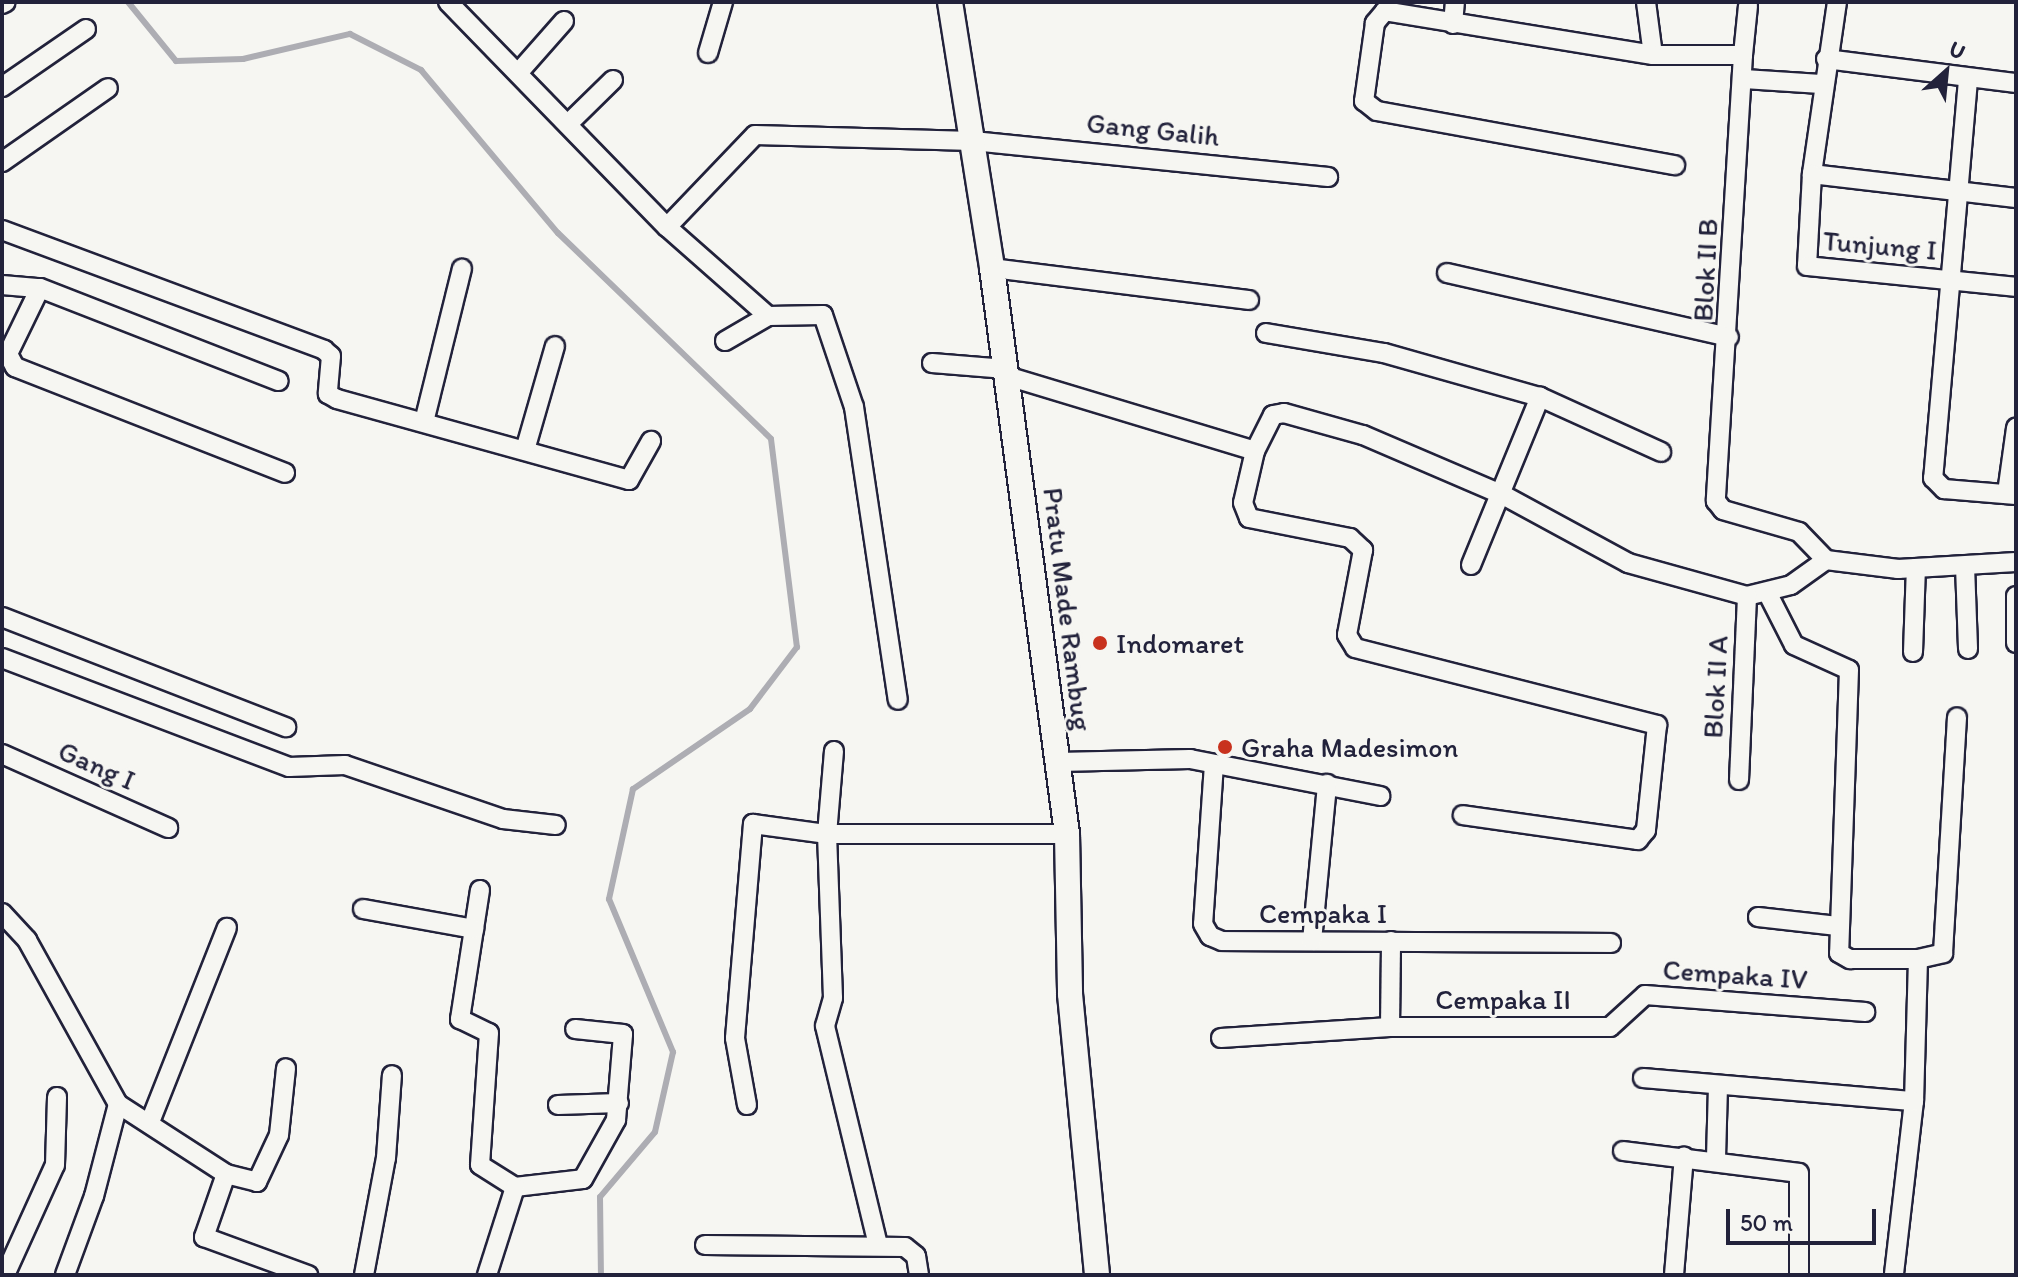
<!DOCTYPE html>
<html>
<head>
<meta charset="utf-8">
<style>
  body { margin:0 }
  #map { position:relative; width:2018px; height:1277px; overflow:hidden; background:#f6f6f2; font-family:Itim,sans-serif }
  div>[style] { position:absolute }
  .stream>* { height:6px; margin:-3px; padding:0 3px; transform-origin:3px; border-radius:3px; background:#adadb3 }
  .roads { filter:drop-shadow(2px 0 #22223b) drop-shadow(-2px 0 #22223b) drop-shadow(0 2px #22223b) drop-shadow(0 -2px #22223b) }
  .street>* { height:18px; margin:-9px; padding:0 9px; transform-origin:9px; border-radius:9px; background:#f6f6f2 }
  .secondary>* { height:24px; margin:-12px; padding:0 12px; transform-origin:12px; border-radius:12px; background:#f6f6f2 }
  .dots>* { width:22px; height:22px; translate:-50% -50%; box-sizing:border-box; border:4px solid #f6f6f2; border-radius:50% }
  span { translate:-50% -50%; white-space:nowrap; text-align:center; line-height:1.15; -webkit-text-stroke:6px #f6f6f2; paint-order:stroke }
  .street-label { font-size:28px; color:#22223b }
  .poi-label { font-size:28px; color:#22223b }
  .left { translate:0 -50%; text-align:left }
  .frame { position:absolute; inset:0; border:4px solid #22223b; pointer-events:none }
  .north { position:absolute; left:1906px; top:32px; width:80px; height:80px; -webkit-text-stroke:6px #f6f6f2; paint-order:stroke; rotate:27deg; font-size:22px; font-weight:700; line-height:32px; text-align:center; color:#22223b }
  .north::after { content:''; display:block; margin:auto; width:28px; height:36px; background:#22223b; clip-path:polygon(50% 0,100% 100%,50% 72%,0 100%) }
  .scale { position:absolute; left:1726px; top:1209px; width:150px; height:36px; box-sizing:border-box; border:4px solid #22223b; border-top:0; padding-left:10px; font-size:24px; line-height:28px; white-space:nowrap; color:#22223b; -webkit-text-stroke:6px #f6f6f2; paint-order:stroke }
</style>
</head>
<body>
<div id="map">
  <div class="stream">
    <div style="left:128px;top:2px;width:76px;rotate:50.9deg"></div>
    <div style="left:176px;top:61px;width:67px;rotate:-1.7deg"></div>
    <div style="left:243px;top:59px;width:110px;rotate:-13.2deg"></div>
    <div style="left:350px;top:34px;width:80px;rotate:26.9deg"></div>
    <div style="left:421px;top:70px;width:213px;rotate:50deg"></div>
    <div style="left:558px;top:233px;width:296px;rotate:44deg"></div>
    <div style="left:771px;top:439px;width:210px;rotate:82.9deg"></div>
    <div style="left:797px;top:647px;width:78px;rotate:127.2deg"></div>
    <div style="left:750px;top:709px;width:142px;rotate:145.6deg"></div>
    <div style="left:633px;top:789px;width:113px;rotate:102.3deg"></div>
    <div style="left:609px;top:899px;width:166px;rotate:67.3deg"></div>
    <div style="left:673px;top:1052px;width:82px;rotate:102.7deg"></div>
    <div style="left:655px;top:1132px;width:85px;rotate:130.2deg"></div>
    <div style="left:600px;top:1197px;width:78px;rotate:89.3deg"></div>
  </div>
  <div class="roads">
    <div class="street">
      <div style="left:448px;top:2px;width:314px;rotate:45.8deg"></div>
      <div style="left:667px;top:227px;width:135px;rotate:41.4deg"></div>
      <div style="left:768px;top:316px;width:55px;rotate:-1deg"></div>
      <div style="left:823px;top:315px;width:97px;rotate:71.4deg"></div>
      <div style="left:854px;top:407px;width:296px;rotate:81.5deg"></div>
      <div style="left:1646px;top:2px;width:53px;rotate:82.5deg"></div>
      <div style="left:1653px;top:55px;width:90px"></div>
      <div style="left:1743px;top:55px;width:447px;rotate:93.5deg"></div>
      <div style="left:1716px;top:501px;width:11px;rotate:52deg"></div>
      <div style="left:1723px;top:510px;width:79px;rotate:16.1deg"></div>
      <div style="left:1799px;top:532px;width:39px;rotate:46deg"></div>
      <div style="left:1837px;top:2px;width:174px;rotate:98.3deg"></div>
      <div style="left:1812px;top:174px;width:205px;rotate:6.7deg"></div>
      <div style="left:2px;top:4px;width:4px;rotate:-27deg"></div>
      <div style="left:1453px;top:24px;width:22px;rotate:-85deg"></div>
      <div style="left:708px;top:53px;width:53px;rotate:-73.6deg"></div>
      <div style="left:1653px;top:55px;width:272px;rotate:-170.7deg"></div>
      <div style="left:1385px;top:11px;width:16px;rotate:130deg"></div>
      <div style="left:1375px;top:23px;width:79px;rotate:98deg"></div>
      <div style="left:1364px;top:101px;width:16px;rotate:38deg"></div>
      <div style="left:1377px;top:111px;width:303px;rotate:10.3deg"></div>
      <div style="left:1743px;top:55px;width:49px;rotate:-84.2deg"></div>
      <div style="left:1826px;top:59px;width:192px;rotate:7.2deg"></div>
      <div style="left:519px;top:72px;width:68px;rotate:-48.6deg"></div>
      <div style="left:1744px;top:79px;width:77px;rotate:3.7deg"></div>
      <div style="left:1968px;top:80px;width:400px;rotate:95deg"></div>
      <div style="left:1933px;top:478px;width:16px;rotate:45deg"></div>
      <div style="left:1944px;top:489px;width:72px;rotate:4.8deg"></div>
      <div style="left:2px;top:87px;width:102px;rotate:-34.6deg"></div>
      <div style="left:568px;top:124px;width:63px;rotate:-44.4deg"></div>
      <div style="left:2px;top:162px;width:129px;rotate:-34.9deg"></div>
      <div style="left:1812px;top:174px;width:92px;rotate:93.1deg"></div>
      <div style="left:1807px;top:266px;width:210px;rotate:5.7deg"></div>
      <div style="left:667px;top:227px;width:127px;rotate:-46.3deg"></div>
      <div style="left:755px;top:135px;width:218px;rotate:1.6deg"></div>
      <div style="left:973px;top:141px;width:357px;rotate:5.8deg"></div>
      <div style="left:2px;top:230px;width:344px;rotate:20.4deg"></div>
      <div style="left:324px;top:350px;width:9px;rotate:41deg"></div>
      <div style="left:331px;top:356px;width:38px;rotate:95deg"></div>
      <div style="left:328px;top:394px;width:10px;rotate:29deg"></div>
      <div style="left:337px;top:399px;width:303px;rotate:15.5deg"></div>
      <div style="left:629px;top:480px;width:45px;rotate:-60.6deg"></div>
      <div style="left:992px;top:268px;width:259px;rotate:7.1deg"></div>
      <div style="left:1447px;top:273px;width:289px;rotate:12.8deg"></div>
      <div style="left:2px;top:285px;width:38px;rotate:5deg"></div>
      <div style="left:40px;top:288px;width:256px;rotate:21.3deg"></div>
      <div style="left:40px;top:288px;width:73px;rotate:115.9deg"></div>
      <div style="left:8px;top:354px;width:15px;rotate:62deg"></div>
      <div style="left:15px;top:367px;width:290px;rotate:21.4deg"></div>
      <div style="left:1266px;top:333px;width:120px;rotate:9.6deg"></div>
      <div style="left:1384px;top:353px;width:162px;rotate:15.8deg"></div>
      <div style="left:1540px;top:397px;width:133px;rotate:24.4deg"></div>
      <div style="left:725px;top:341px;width:50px;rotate:-30.2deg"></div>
      <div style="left:932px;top:363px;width:74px;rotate:4.6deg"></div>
      <div style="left:1007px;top:376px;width:259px;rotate:16.8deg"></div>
      <div style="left:1255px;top:451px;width:40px;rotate:-63.4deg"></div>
      <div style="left:1273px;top:415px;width:11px;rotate:-10deg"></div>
      <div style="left:1284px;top:413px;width:82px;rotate:15.6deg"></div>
      <div style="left:1363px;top:435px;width:152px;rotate:23.2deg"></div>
      <div style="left:1503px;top:495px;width:142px;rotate:28.5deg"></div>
      <div style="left:1628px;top:563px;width:123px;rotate:15.5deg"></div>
      <div style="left:1747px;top:596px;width:45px;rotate:-14deg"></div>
      <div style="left:1791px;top:585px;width:43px;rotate:-35.5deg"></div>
      <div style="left:1826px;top:560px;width:73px;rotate:7.1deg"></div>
      <div style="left:1898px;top:569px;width:118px;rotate:-3.4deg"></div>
      <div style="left:424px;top:422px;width:158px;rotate:-76.1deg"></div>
      <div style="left:525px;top:450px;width:108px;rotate:-73.9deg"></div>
      <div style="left:1255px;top:451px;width:53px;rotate:103deg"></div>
      <div style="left:1243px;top:503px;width:16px;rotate:68deg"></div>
      <div style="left:1249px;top:518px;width:103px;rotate:11.2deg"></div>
      <div style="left:1350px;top:538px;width:18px;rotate:43deg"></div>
      <div style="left:1363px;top:550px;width:86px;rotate:100.7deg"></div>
      <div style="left:1347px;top:635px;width:15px;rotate:58deg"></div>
      <div style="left:1355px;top:648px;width:312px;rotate:14.3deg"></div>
      <div style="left:1657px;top:725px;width:106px;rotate:96deg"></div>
      <div style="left:1646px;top:830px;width:13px;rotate:129deg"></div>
      <div style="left:1638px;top:840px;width:177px;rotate:-171.9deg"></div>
      <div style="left:2007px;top:493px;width:66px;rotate:-82.1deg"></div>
      <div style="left:1471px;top:565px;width:182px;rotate:-67.7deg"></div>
      <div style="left:1965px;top:566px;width:83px;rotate:87.9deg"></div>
      <div style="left:1768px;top:594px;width:57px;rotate:63deg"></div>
      <div style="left:1794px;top:645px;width:60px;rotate:24.4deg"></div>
      <div style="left:1849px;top:670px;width:283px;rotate:92deg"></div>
      <div style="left:1839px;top:953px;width:13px;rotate:29deg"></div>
      <div style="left:1850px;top:959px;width:68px"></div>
      <div style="left:1918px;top:959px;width:142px;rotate:91.6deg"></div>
      <div style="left:1914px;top:1101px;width:175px;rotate:96.6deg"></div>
      <div style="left:2016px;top:596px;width:47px;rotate:90deg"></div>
      <div style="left:2px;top:617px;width:305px;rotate:21.2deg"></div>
      <div style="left:1913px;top:652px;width:84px;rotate:-88deg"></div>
      <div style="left:2px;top:658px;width:307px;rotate:20.8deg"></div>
      <div style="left:289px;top:767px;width:56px;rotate:-2deg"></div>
      <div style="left:345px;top:765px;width:167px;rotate:18.9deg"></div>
      <div style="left:503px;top:819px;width:53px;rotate:6.5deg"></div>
      <div style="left:834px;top:751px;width:83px;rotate:94.8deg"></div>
      <div style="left:827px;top:834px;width:164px;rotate:87.9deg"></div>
      <div style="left:833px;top:998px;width:29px;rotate:106deg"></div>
      <div style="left:825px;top:1026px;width:225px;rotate:76.4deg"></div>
      <div style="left:2px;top:754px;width:182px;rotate:24deg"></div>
      <div style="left:1058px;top:762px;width:132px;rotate:-1.3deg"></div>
      <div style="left:1190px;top:759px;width:194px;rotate:11deg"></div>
      <div style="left:1214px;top:764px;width:160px;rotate:93.9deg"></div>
      <div style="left:1203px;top:924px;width:14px;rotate:60deg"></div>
      <div style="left:1210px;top:936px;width:13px;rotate:23deg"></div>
      <div style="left:1222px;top:941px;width:389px;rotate:0.3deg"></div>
      <div style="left:1739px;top:780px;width:184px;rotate:-87.5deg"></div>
      <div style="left:480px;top:890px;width:131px;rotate:98.8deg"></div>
      <div style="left:460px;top:1019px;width:32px;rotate:26deg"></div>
      <div style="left:489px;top:1033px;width:132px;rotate:93.9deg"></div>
      <div style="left:480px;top:1165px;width:41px;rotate:32.2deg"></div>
      <div style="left:515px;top:1187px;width:68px;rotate:-6.7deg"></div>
      <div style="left:583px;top:1179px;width:68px;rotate:-60.8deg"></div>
      <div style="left:616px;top:1120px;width:86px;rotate:-85.3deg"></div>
      <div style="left:623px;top:1034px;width:48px;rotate:-174.1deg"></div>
      <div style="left:363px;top:909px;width:113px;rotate:10.2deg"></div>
      <div style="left:2px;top:913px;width:37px;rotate:47deg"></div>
      <div style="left:27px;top:940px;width:188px;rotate:61deg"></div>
      <div style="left:118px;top:1104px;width:95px;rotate:104.6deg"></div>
      <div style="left:94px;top:1196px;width:84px;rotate:110.2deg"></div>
      <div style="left:1758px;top:917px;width:80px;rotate:6.5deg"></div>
      <div style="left:1312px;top:941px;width:158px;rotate:-84.5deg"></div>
      <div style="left:1918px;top:959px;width:26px;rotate:-13deg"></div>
      <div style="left:1943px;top:953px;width:236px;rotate:-86.6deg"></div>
      <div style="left:1390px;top:1027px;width:86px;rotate:-89.3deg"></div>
      <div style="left:1221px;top:1038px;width:169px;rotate:-3.7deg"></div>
      <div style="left:1390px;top:1027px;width:220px"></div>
      <div style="left:1610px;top:1027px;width:47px;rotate:-42.4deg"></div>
      <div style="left:1645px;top:995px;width:221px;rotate:4.4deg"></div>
      <div style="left:1643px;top:1078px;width:272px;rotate:4.9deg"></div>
      <div style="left:118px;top:1104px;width:129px;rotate:32.9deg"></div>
      <div style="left:226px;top:1174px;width:67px;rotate:109.2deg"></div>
      <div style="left:204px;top:1237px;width:111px;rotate:20.1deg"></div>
      <div style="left:558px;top:1105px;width:61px;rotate:-1.9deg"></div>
      <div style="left:747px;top:1105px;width:68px;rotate:-100.2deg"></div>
      <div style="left:735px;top:1038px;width:215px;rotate:-85.2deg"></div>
      <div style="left:753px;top:824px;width:75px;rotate:7.7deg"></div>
      <div style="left:827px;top:834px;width:240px"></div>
      <div style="left:150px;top:1122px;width:209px;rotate:-68.4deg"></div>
      <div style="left:1623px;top:1151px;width:177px;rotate:7.1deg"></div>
      <div style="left:1799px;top:1173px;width:102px;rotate:90deg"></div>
      <div style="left:1716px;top:1158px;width:73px;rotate:-88.4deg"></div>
      <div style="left:226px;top:1174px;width:32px;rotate:14deg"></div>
      <div style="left:257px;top:1182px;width:52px;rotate:-64.9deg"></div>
      <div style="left:279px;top:1135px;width:67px;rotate:-84deg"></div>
      <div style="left:705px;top:1245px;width:200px;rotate:0.6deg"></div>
      <div style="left:905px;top:1247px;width:14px;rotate:39deg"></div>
      <div style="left:916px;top:1256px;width:19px;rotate:81deg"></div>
      <div style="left:5px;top:1275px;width:121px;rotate:-65.6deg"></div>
      <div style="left:55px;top:1165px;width:68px;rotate:-88.3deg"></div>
      <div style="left:364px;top:1275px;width:119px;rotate:-79.4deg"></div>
      <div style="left:386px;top:1158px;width:83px;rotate:-85.9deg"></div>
      <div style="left:487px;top:1275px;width:92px;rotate:-72.3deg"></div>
      <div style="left:1674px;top:1275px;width:119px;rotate:-85.2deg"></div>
    </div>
    <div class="secondary">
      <div style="left:950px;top:2px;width:269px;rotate:81deg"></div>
      <div style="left:992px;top:268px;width:571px;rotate:82.45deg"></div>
      <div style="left:1067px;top:834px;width:160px;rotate:88.9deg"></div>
      <div style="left:1070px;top:994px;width:282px;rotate:84.5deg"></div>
    </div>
  </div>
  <div class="dots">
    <div style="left:1100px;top:643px;background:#c8321e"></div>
    <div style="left:1225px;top:747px;background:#c8321e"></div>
  </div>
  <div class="street-label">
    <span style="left:1153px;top:129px;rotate:6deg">Gang Galih</span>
    <span style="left:1880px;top:245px;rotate:5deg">Tunjung I</span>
    <span style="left:1705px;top:270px;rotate:-87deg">Blok II B</span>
    <span style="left:1068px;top:609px;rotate:83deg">Pratu Made Rambug</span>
    <span style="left:1715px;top:687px;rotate:-87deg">Blok II A</span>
    <span style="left:97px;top:765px;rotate:24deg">Gang I</span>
    <span style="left:1323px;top:913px">Cempaka I</span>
    <span style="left:1735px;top:974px;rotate:4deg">Cempaka IV</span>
    <span style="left:1503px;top:999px">Cempaka II</span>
  </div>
  <div class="poi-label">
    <span class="left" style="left:1116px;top:643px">Indomaret</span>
    <span class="left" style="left:1241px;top:747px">Graha Madesimon</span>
  </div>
  <div class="frame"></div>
  <div class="north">U</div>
  <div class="scale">50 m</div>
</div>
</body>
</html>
